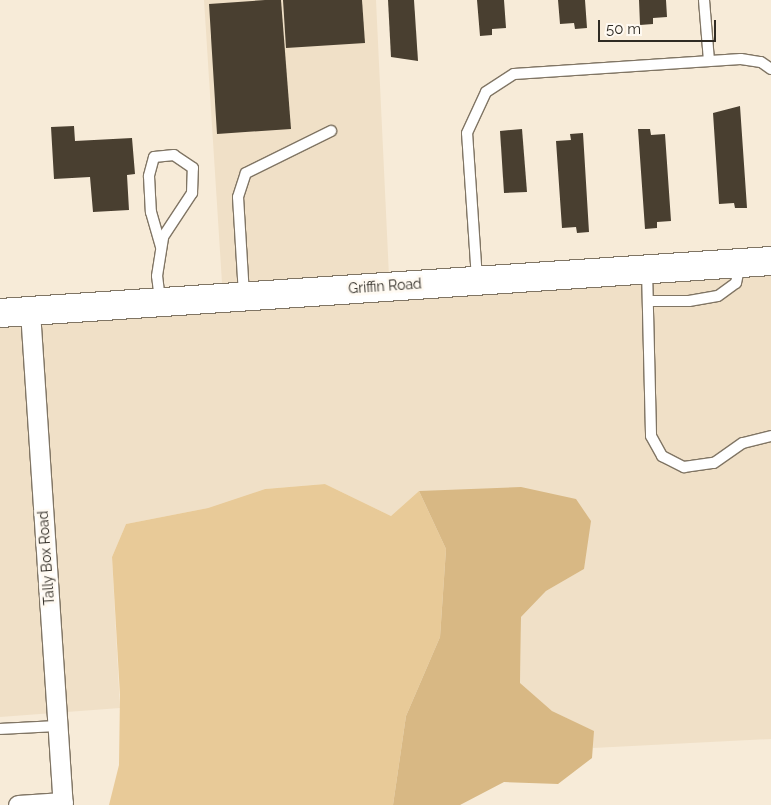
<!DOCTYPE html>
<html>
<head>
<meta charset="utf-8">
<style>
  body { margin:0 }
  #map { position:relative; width:771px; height:805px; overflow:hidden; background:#f7ebd8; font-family:Raleway,sans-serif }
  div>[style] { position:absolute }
  .built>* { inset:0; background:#f0e0c7 }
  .green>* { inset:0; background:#e8ca98 }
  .forest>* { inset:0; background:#d8b884 }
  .building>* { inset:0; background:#493f30 }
  .roads { filter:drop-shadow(1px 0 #807564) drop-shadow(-1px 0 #807564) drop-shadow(0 1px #807564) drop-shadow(0 -1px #807564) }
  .lane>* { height:10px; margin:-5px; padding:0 5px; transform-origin:5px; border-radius:5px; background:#fff }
  .street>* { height:19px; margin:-9.5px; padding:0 9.5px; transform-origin:9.5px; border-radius:9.5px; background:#fff }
  .secondary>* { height:28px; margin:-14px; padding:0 14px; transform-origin:14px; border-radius:14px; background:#fff }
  span { translate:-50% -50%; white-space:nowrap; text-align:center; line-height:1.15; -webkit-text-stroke:5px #fffaf2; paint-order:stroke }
  .street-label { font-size:14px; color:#2f2b24 }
  .scale { position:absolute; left:598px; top:20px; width:118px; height:22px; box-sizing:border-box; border:2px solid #2f2b24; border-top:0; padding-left:6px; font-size:15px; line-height:18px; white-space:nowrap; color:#2f2b24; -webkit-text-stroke:4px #fffaf2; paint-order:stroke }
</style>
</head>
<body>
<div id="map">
  <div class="built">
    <div style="clip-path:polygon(204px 0,376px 0,389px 276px,0 301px,222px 283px)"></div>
    <div style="clip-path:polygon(771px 270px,771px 739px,593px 748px,593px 731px,552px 711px,520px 684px,521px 617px,546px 591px,584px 569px,419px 491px,391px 516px,325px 484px,265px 489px,208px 508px,126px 524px,112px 557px,120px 708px,0 717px,0 322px)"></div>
  </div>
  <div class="green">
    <div style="clip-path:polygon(325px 484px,391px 516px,419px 491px,446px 549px,440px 637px,406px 716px,393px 805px,109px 805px,119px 765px,120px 695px,112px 557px,126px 524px,208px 508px,265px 489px)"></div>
  </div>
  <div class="forest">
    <div style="clip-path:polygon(521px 487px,576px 499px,591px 521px,584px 569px,546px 591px,521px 617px,520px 683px,552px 711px,594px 731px,592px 758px,558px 784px,504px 782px,460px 805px,393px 805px,406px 716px,440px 637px,446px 549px,419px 491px)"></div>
  </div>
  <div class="building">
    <div style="clip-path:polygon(265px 0,281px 0,291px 129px,217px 134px,209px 4px)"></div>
    <div style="clip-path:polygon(283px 0,362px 0,365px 43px,286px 48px)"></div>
    <div style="clip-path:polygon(388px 0,414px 0,418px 61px,391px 57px)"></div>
    <div style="clip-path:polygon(477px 0,504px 0,506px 28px,492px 29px,492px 35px,480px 36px)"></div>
    <div style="clip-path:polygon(558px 0,585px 0,587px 28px,575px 29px,574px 23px,560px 24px)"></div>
    <div style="clip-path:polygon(639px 0,666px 0,667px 17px,653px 18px,653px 24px,640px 25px)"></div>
    <div style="clip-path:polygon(740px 106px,747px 208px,735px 208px,734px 203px,719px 204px,713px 113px)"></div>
    <div style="clip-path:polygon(74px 126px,75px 141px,132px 138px,135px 174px,127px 175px,129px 210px,93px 212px,90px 177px,54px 179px,51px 127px)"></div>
    <div style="clip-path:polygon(522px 129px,527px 192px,504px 193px,500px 131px)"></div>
    <div style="clip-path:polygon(638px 129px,650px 129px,651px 135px,665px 134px,671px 221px,657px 222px,657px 228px,645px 229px)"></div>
    <div style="clip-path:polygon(583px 133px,589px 232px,577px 233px,576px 227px,562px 228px,556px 141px,571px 140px,570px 134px)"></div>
  </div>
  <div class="roads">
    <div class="lane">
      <div style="left:704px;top:0;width:61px;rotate:85.3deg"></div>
      <div style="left:647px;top:270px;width:166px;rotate:88.6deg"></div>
      <div style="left:651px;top:436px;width:23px;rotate:61deg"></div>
      <div style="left:662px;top:456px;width:25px;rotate:27deg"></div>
      <div style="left:684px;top:467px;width:30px;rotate:-8deg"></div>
      <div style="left:714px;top:463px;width:35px;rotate:-35deg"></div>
      <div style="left:743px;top:443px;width:29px;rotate:-14deg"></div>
      <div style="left:477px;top:279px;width:146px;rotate:-93.9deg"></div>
      <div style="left:467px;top:133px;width:45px;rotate:-65.1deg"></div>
      <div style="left:486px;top:92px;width:33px;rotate:-33deg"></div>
      <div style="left:514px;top:74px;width:227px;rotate:-3.8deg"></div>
      <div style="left:741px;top:59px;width:20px;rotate:9deg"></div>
      <div style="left:761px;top:62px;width:12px;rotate:35deg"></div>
      <div style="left:244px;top:295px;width:98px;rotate:-93.5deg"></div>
      <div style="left:238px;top:197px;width:25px;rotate:-72deg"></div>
      <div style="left:246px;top:173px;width:95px;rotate:-26.3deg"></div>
      <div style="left:160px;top:300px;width:24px;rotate:-97deg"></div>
      <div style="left:157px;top:276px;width:39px;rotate:-81deg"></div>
      <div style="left:163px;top:237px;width:53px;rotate:-56.6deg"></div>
      <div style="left:192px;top:193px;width:25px;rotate:-88deg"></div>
      <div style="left:193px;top:168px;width:23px;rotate:-146deg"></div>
      <div style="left:174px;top:155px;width:20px;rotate:174deg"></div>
      <div style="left:154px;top:157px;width:20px;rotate:105deg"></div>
      <div style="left:149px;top:176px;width:36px;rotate:87deg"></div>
      <div style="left:151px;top:212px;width:36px;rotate:74deg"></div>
      <div style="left:648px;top:301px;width:41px"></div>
      <div style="left:689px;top:301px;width:29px;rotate:-10deg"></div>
      <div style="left:718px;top:296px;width:22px;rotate:-36deg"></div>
      <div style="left:736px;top:283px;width:19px;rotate:-78deg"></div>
      <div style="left:0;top:729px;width:57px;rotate:-3deg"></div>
    </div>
    <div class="street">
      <div style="left:30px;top:311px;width:495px;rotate:86.2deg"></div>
      <div style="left:18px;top:805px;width:45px;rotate:-3.8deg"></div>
    </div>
    <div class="secondary">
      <div style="left:0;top:313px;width:773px;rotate:-3.86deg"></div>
    </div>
  </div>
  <div class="street-label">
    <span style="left:385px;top:286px;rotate:-4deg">Griffin Road</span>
    <span style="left:46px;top:558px;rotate:-94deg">Tally Box Road</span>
  </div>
  <div class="scale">50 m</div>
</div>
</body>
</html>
